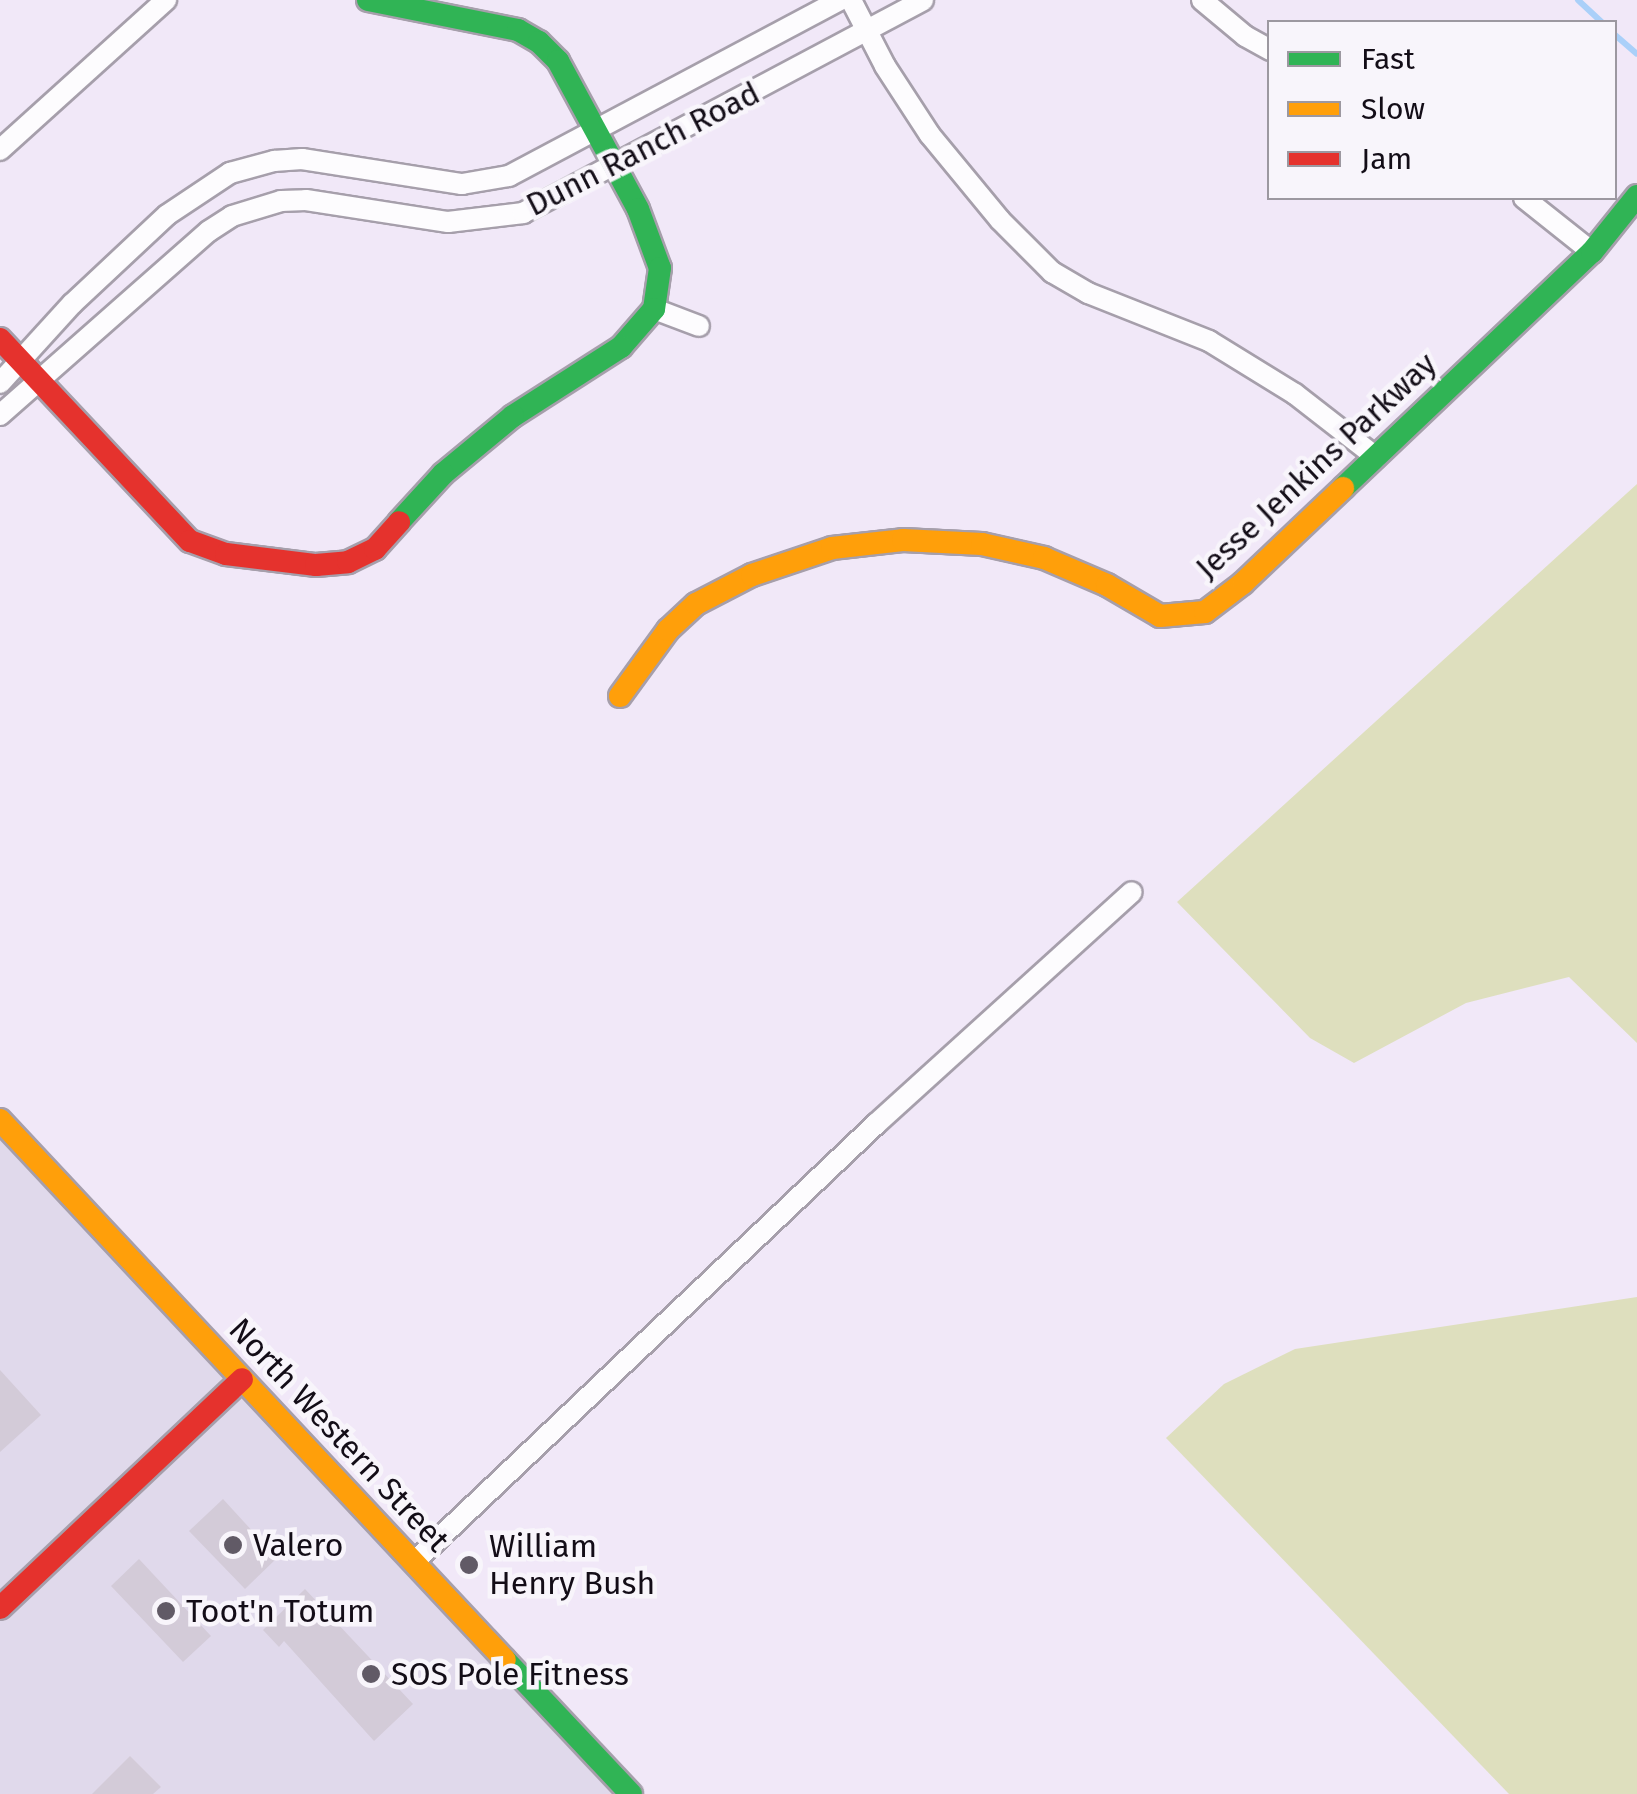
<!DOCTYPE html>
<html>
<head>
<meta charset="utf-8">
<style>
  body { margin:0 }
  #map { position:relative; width:1637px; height:1794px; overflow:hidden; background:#f1e8f8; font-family:"Fira Sans",sans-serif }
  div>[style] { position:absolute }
  .industrial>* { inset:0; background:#e0d9eb }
  .green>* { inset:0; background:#dedfbe }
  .stream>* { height:6px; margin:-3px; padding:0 3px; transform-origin:3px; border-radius:3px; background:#aad0f9 }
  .building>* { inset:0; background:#d3cbd8 }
  .roads { filter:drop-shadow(2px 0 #a69fab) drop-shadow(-2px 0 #a69fab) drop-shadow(0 2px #a69fab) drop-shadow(0 -2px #a69fab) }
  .street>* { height:20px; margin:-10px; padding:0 10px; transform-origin:10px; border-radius:10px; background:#fdfcfe }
  .fast>* { height:22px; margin:-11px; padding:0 11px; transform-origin:11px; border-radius:11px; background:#30b455 }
  .slow>* { height:22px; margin:-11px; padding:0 11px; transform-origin:11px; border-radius:11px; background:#ff9f0a }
  .jam>* { height:22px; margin:-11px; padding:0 11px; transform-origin:11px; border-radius:11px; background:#e5322d }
  .dots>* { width:28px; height:28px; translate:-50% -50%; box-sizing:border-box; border:5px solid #f8f5fb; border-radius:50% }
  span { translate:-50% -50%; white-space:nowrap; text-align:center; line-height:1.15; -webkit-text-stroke:9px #f8f5fb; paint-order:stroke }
  .street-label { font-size:32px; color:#130d17 }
  .poi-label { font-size:32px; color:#130d17 }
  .left { translate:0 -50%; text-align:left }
  .legend { position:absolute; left:1267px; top:20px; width:350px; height:180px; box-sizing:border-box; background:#f8f5fb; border:2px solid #9c98a0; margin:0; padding:12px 18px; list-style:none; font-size:30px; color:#130d17 }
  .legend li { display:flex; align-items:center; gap:20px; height:50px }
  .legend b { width:50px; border:2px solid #9c98a0 }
</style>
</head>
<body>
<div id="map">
  <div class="industrial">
    <div style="clip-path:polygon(0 1120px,632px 1794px,0 1794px)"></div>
  </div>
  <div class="green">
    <div style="clip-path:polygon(1637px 484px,1637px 1043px,1569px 977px,1466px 1003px,1354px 1063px,1310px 1038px,1177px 902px)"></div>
    <div style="clip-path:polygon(1637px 1297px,1637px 1794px,1509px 1794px,1166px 1438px,1224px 1384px,1295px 1349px)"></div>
  </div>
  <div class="stream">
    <div style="left:1578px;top:0;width:33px;rotate:43deg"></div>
    <div style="left:1614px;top:34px;width:30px;rotate:41deg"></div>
  </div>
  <div class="building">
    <div style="clip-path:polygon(0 1370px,41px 1415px,0 1452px)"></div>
    <div style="clip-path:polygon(223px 1499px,277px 1558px,245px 1589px,189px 1531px)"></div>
    <div style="clip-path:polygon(139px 1559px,211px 1636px,183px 1662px,111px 1586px)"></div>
    <div style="clip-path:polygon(305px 1589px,413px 1704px,374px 1741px,284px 1641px,279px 1647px,263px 1630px)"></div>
    <div style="clip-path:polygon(130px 1756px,161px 1787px,153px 1794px,92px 1794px)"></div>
  </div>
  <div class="roads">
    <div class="street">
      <div style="left:851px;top:0;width:74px;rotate:62.7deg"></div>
      <div style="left:885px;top:66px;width:82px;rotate:56.9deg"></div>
      <div style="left:930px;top:135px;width:110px;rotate:50.5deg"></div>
      <div style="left:1000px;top:220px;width:74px;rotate:45deg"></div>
      <div style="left:1052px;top:272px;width:42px;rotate:30.3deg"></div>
      <div style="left:1088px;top:293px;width:130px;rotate:21.6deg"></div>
      <div style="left:1209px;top:341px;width:101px;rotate:31.6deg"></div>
      <div style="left:1295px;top:394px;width:103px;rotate:37.9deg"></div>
      <div style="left:1202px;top:0;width:56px;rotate:39.9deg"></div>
      <div style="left:1245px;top:36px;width:29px;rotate:29deg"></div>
      <div style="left:0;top:150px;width:224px;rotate:-42.1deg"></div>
      <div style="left:1524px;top:198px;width:87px;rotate:38.5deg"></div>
      <div style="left:654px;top:309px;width:48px;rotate:20.7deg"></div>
      <div style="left:0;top:383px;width:107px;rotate:-47.7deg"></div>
      <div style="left:72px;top:304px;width:130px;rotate:-43.1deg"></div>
      <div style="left:167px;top:215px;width:76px;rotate:-33.7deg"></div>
      <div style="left:230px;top:173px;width:46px;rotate:-15.3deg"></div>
      <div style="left:274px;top:161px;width:28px;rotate:-4deg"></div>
      <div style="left:302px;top:159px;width:162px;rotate:8.9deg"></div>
      <div style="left:462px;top:184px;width:48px;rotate:-9.7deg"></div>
      <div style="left:509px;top:176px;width:375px;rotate:-28deg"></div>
      <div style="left:0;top:415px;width:278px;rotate:-41.4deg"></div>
      <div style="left:209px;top:231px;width:27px;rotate:-33deg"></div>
      <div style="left:232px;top:216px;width:51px;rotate:-17deg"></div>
      <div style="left:281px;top:201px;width:25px;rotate:-2deg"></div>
      <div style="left:306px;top:200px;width:144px;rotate:8.8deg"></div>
      <div style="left:448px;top:222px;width:76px;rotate:-6.8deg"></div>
      <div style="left:523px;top:213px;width:453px;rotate:-28deg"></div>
      <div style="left:414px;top:1562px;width:637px;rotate:-43.47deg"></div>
      <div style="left:876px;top:1124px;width:345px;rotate:-42.2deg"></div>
    </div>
    <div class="fast">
      <div style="left:368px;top:0;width:153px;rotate:11.3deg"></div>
      <div style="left:518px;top:30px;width:24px;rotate:30deg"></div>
      <div style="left:539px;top:42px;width:27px;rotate:45deg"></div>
      <div style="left:558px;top:61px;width:168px;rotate:61.6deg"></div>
      <div style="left:638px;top:209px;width:63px;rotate:69.6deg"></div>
      <div style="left:660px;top:268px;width:41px;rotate:98.3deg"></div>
      <div style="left:654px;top:309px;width:50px;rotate:131deg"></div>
      <div style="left:621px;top:347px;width:128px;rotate:147.4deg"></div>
      <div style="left:513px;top:416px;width:91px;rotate:140.4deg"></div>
      <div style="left:443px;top:474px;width:65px;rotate:132.5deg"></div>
      <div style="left:1343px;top:488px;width:343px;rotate:-43.5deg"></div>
      <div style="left:1592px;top:252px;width:72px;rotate:-51.2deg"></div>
      <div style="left:505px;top:1660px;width:184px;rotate:46.8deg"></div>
    </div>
    <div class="slow">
      <div style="left:620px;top:696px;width:82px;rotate:-54deg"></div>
      <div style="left:668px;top:630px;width:38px;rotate:-43deg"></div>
      <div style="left:696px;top:604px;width:63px;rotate:-27.4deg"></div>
      <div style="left:752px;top:575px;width:84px;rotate:-18.6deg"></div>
      <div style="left:832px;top:548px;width:71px;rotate:-6.4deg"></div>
      <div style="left:903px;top:540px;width:79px;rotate:2.9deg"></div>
      <div style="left:982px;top:544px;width:64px;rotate:12.7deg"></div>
      <div style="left:1044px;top:558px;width:69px;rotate:23.2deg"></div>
      <div style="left:1107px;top:585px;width:61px;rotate:30.3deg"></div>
      <div style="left:1160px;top:616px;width:45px;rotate:-5.1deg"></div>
      <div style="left:1205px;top:612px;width:48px;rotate:-37.3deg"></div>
      <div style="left:1243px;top:583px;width:138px;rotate:-43.5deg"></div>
      <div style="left:0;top:1120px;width:739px;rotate:46.92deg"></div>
    </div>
    <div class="jam">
      <div style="left:0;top:339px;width:277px;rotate:46.8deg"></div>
      <div style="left:190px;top:541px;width:38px;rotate:20deg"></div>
      <div style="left:226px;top:554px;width:91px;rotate:7deg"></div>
      <div style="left:316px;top:565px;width:32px;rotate:-5deg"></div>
      <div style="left:348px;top:562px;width:30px;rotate:-26deg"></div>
      <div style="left:375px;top:549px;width:36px;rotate:-48deg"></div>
      <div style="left:0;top:1608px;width:333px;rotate:-43.4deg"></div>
    </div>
  </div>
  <div class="dots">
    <div style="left:233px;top:1545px;background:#615a66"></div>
    <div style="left:469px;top:1565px;background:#615a66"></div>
    <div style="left:166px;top:1611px;background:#615a66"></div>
    <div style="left:371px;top:1674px;background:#615a66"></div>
  </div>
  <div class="street-label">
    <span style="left:643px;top:149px;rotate:-27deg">Dunn Ranch Road</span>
    <span style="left:1316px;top:466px;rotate:-43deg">Jesse Jenkins Parkway</span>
    <span style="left:339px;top:1435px;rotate:47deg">North Western Street</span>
  </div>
  <div class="poi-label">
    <span class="left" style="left:253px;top:1545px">Valero</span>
    <span class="left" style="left:489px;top:1565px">William<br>Henry Bush</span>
    <span class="left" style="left:186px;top:1611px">Toot'n Totum</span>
    <span class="left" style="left:391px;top:1674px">SOS Pole Fitness</span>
  </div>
  <ul class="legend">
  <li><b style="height:12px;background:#30b455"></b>Fast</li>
  <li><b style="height:12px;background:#ff9f0a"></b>Slow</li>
  <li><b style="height:12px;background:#e5322d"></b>Jam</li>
  </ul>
</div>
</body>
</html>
